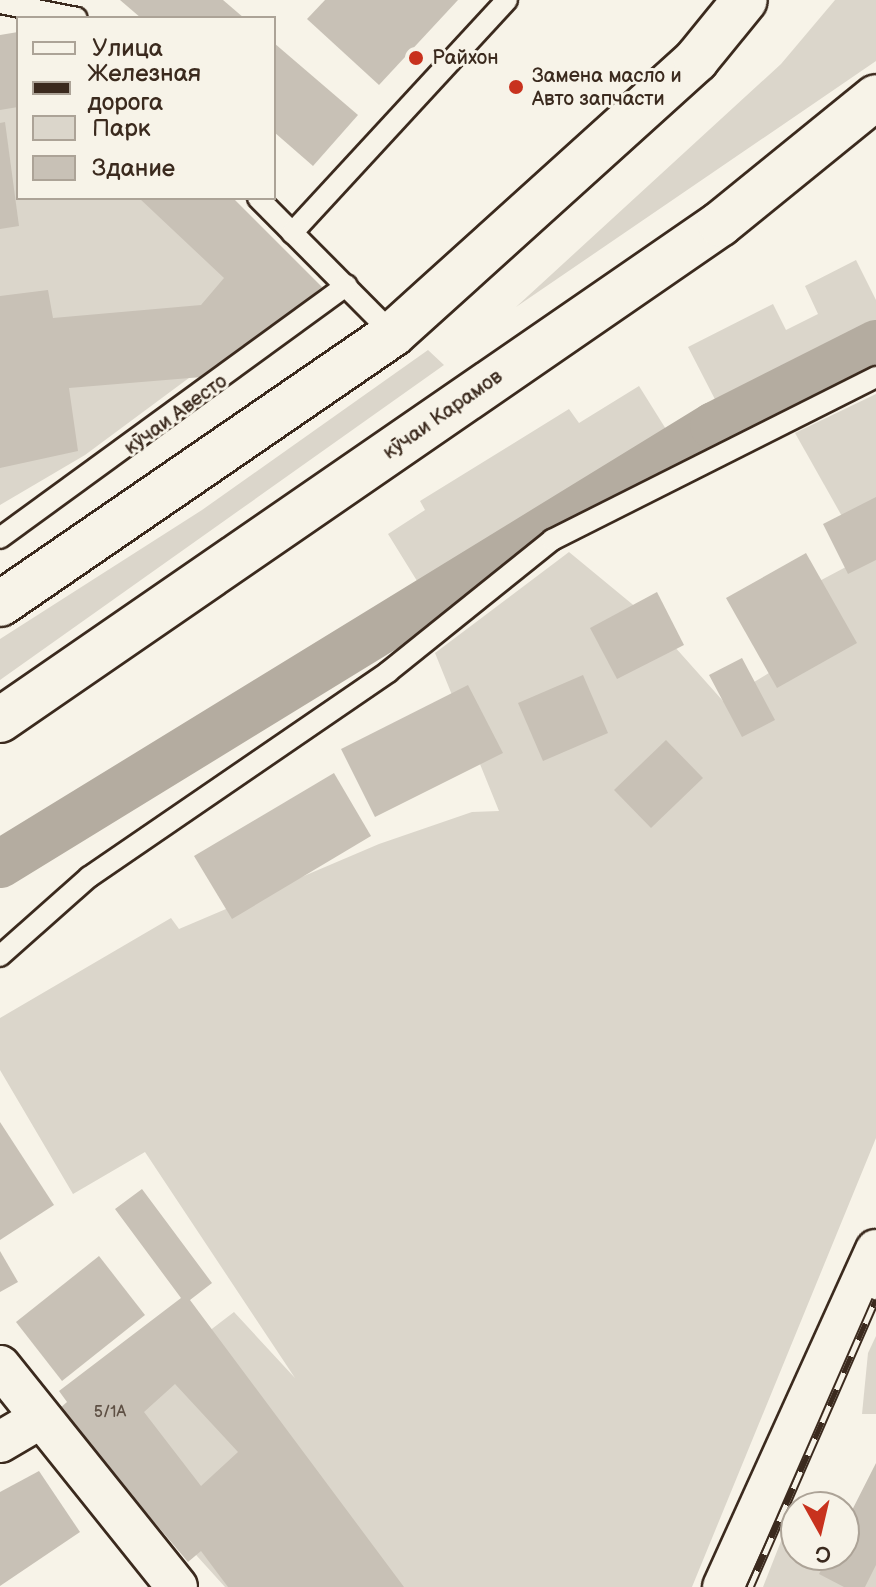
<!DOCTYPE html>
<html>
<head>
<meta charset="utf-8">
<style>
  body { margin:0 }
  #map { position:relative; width:876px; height:1587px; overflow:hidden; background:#f7f3e8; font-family:"Balsamiq Sans",sans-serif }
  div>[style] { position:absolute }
  .green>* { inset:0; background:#dbd6cb }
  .canal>* { height:48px; margin:-24px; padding:0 24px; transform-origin:24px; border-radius:24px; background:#b4aca0 }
  .building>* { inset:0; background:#c8c1b6 }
  .roads { filter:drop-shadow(2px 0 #3b2a1e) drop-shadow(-2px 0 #3b2a1e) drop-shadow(0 2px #3b2a1e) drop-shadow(0 -2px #3b2a1e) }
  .lane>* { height:20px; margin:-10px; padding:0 10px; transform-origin:10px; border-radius:10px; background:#f7f3e8 }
  .street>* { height:40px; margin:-20px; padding:0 20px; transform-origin:20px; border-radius:20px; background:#f7f3e8 }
  .secondary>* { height:44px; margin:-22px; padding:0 22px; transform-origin:22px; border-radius:22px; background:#f7f3e8 }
  .rail>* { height:9px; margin-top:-4.5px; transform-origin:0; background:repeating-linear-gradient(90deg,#f7f3e8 0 18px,#3b2a1e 0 36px); box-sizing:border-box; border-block:2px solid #3b2a1e }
  .dots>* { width:22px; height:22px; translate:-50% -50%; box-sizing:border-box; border:4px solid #f7f3e8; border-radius:50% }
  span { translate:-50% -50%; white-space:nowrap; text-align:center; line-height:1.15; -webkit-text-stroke:6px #f7f3e8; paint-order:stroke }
  .number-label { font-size:16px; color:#5e5044 }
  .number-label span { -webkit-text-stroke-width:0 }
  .poi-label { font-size:20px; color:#3b2a1e }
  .left { translate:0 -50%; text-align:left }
  .street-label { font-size:20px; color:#3b2a1e }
  .legend { position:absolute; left:16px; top:16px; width:260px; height:184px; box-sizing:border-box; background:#f7f3e8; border:2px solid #aca397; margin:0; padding:10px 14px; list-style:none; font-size:24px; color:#3b2a1e }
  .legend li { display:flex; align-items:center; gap:16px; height:40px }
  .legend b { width:40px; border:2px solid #aca397 }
  .north { position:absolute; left:780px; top:1491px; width:80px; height:80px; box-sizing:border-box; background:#f7f3e8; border:2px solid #aca397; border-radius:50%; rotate:172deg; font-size:22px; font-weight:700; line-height:32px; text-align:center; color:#3b2a1e }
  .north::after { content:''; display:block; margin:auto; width:28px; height:36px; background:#c8321e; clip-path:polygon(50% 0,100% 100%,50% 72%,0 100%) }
</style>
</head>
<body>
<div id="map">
  <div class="green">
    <div style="clip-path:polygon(835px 0,876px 0,876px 61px,516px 307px,781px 64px)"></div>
    <div style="clip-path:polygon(18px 92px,18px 198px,176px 198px,294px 300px,85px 455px,0 505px,0 93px)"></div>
    <div style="clip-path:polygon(856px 260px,876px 300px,876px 333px,721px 411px,688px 347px,773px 304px,786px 330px,818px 314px,805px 286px)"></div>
    <div style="clip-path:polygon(428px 350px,444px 365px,0 680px,0 639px,202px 510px)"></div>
    <div style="clip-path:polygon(639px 386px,669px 434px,422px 589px,388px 534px,425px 510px,420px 501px,569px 409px,579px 423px)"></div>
    <div style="clip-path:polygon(876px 394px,876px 526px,852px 534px,795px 433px)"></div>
    <div style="clip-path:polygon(876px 551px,876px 1138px,692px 1587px,225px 1587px,178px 1535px,98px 1416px,234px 1312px,295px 1378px,145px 1152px,73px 1194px,0 1070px,0 1018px,171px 918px,179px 929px,379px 844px,472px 812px,499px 811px,435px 653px,569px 552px,649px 618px,723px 701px,782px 665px,778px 603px)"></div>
    <div style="clip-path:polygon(876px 1336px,876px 1414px,862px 1414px,868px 1353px)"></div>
    <div style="clip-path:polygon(796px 1503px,807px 1507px,796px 1507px,796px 1555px,844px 1555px,844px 1521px,876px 1532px,876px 1587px,763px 1587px)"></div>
  </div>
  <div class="canal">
    <div style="left:0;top:864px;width:838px;rotate:-31.53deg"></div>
    <div style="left:714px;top:426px;width:182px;rotate:-26.8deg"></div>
  </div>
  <div class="building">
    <div style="clip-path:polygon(120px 0,223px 0,244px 18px,141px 18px)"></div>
    <div style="clip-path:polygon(325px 0,458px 0,379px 85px,307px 19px)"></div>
    <div style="clip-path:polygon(18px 32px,18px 107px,0 110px,0 35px)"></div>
    <div style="clip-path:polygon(274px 43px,358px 115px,313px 166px,274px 132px)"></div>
    <div style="clip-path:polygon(5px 122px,19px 226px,0 229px,0 123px)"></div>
    <div style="clip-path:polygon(139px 198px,233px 198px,322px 287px,214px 376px,69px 388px,78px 451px,0 468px,0 296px,48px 290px,53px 318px,201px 305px,224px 278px)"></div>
    <div style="clip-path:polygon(876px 497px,876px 560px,848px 574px,823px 524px)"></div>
    <div style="clip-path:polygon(806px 553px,857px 643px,777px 688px,726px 598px)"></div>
    <div style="clip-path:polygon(657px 592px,684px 645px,617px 679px,590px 628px)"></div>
    <div style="clip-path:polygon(742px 658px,775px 720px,742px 737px,709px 675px)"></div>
    <div style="clip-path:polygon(583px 675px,608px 733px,543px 761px,518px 703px)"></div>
    <div style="clip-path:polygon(468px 685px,503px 753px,375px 817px,341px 749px)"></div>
    <div style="clip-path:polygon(666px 740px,703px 778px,651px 828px,614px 790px)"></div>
    <div style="clip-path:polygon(334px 773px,371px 836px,232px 919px,194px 856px)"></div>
    <div style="clip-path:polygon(0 1122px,54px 1205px,0 1240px)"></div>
    <div style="clip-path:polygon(evenodd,142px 1189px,212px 1283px,190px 1300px,404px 1587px,228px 1587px,201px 1551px,188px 1562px,59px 1409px,67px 1402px,59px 1391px,181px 1298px,115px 1209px,142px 1189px,175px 1384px,238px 1452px,201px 1486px,144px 1412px,175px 1384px)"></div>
    <div style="clip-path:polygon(0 1251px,18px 1282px,0 1292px)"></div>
    <div style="clip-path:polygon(99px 1256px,145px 1315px,62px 1381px,16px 1322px)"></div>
    <div style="clip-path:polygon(876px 1463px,876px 1565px,865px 1587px,844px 1587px,819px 1574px,829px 1555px,844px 1555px,844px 1526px)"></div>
    <div style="clip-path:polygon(39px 1471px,80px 1532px,0 1586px,0 1492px)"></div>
  </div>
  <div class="roads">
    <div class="lane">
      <div style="left:0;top:3px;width:78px;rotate:11deg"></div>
      <div style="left:258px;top:198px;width:192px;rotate:45.2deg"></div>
      <div style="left:292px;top:233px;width:317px;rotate:-47.3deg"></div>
      <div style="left:0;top:538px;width:429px;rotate:-36.1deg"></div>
      <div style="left:0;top:956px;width:119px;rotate:-41.6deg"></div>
      <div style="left:89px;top:877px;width:363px;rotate:-34.4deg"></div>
      <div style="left:388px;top:672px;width:211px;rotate:-38.8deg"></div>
      <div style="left:552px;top:540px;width:363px;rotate:-26.7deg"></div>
    </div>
    <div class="street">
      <div style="left:0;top:1366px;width:283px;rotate:51.3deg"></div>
      <div style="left:0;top:1442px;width:45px;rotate:-30.5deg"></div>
      <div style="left:723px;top:1587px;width:370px;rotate:-65.6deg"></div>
    </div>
    <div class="secondary">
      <div style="left:0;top:604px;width:477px;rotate:-34.5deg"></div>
      <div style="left:393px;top:334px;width:409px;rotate:-42.1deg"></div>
      <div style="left:696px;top:60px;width:77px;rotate:-50.8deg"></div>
      <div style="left:0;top:720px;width:874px;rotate:-34.56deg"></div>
      <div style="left:720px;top:224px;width:201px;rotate:-39.1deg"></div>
    </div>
  </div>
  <div class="rail">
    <div style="left:750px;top:1587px;width:314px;rotate:-66.4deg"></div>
  </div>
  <div class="dots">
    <div style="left:416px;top:58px;background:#c8321e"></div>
    <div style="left:516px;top:87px;background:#c8321e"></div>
  </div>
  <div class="number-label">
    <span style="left:110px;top:1413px">5/1А</span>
  </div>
  <div class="poi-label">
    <span class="left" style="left:432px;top:58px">Райхон</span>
    <span class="left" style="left:532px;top:88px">Замена масло и<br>Авто запчасти</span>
  </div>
  <div class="street-label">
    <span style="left:176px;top:415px;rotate:-36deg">кӯчаи Авесто</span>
    <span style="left:443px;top:415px;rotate:-35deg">кӯчаи Карамов</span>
  </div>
  <ul class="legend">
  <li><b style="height:10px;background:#f7f3e8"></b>Улица</li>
  <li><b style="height:10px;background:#3b2a1e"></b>Железная дорога</li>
  <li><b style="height:22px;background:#dbd6cb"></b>Парк</li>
  <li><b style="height:22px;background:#c8c1b6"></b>Здание</li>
  </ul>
  <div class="north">С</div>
</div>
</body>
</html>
